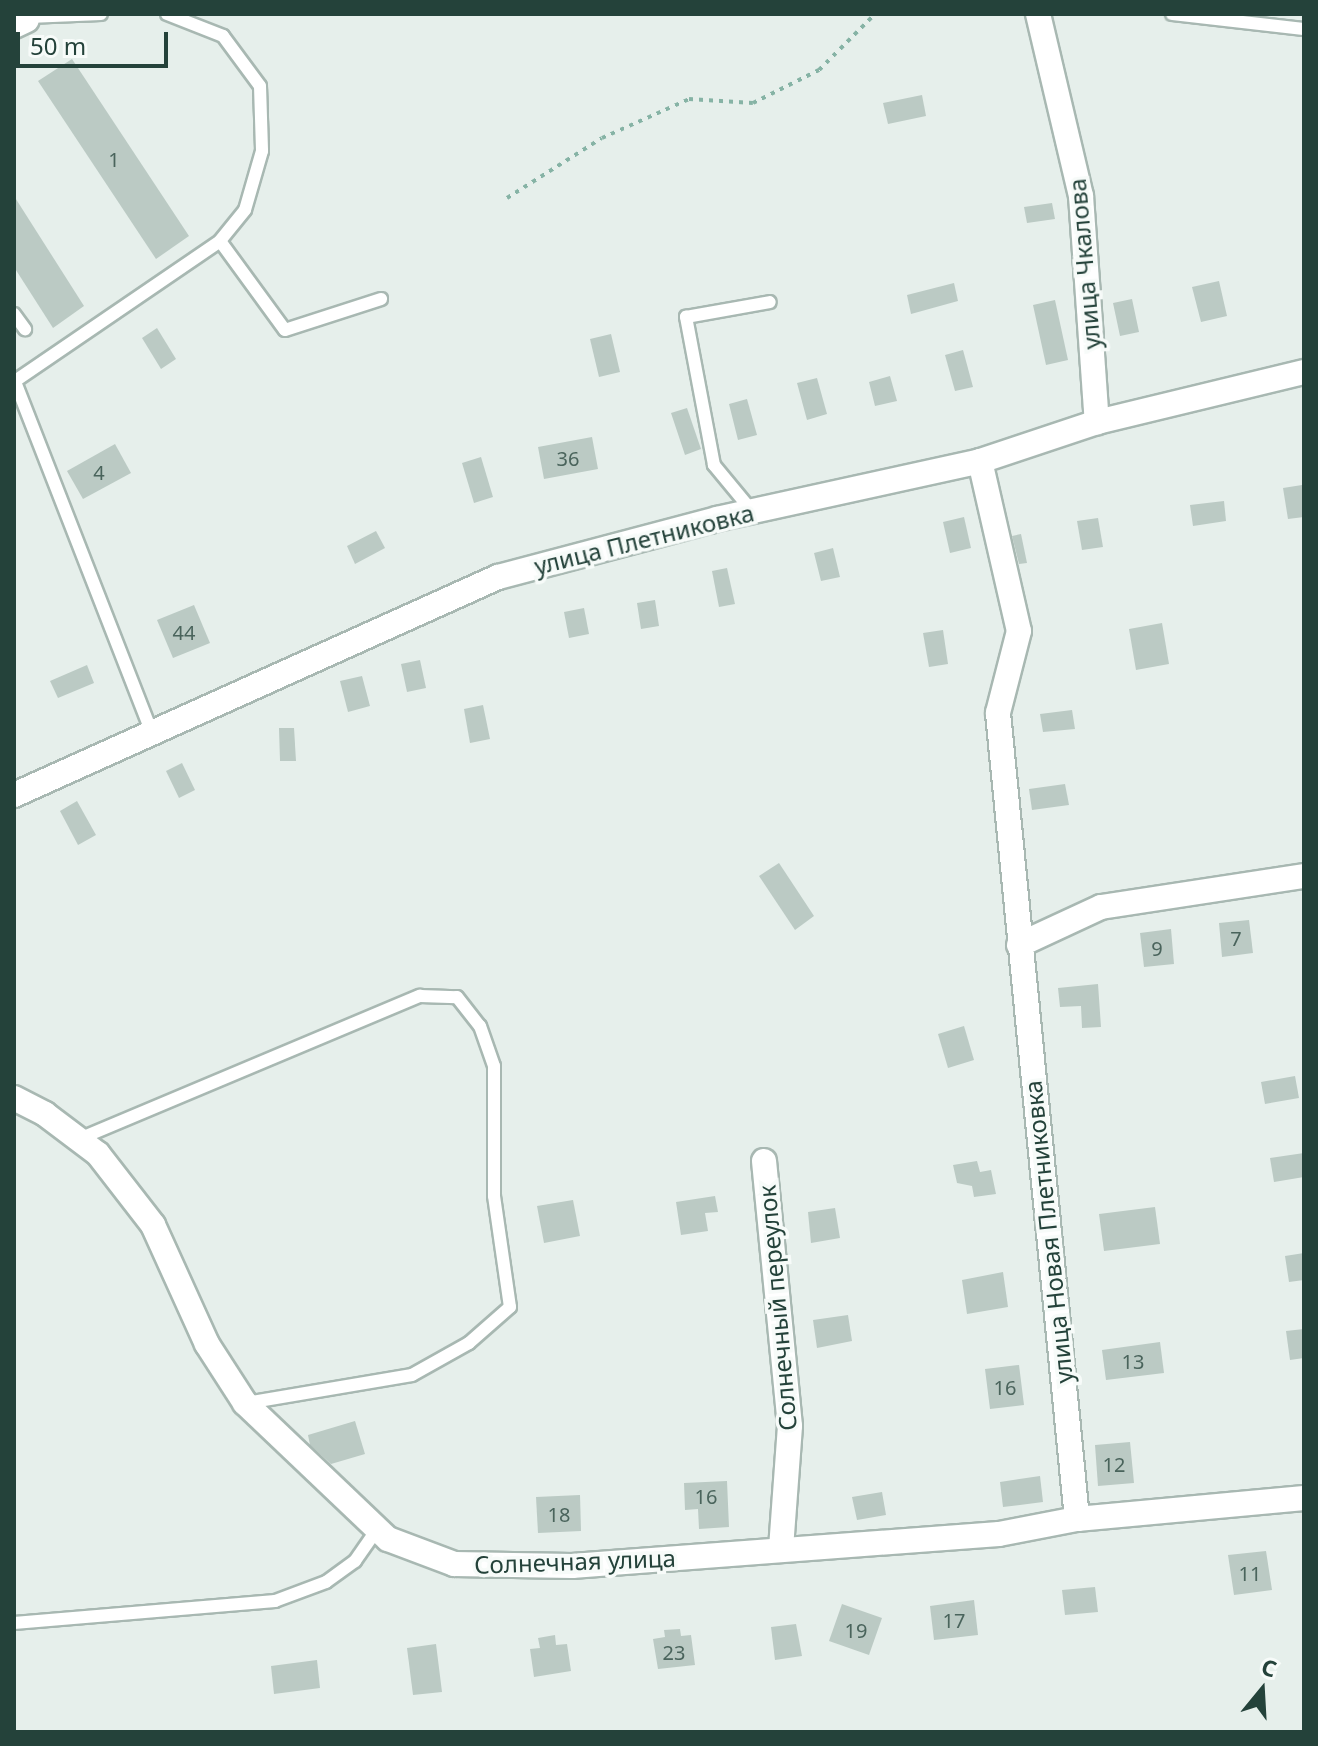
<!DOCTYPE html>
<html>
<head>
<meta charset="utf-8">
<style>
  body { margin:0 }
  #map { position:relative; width:1318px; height:1746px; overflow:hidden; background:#e6efeb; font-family:"Noto Sans",sans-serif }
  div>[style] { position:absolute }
  .building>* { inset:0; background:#bbcac4 }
  .path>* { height:4px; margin-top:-2px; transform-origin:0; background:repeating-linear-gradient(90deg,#86b3a5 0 4px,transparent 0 10px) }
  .roads { filter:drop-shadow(2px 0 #a8b8b2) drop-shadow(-2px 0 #a8b8b2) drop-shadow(0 2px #a8b8b2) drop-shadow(0 -2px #a8b8b2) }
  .service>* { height:12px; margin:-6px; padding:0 6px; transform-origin:6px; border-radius:6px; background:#fff }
  .minor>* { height:24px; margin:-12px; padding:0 12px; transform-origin:12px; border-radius:12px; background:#fff }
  span { translate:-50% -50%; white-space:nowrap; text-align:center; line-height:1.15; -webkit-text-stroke:7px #f7fbf9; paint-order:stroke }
  .number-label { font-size:20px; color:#4a645c }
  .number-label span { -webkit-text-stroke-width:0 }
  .street-label { font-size:24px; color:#24423a }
  .frame { position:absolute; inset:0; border:16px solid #24423a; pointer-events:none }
  .north { position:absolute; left:1222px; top:1650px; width:80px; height:80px; -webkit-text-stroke:6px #f7fbf9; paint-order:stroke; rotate:18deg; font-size:22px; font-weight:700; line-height:32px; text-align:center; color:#24423a }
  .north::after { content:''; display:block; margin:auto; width:28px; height:36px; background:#24423a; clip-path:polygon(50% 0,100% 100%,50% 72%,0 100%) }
  .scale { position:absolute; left:16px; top:32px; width:152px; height:36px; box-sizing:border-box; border:4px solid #24423a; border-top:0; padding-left:10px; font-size:24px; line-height:28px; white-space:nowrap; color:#24423a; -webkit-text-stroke:6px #f7fbf9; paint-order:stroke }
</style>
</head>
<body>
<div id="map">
  <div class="building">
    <div style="clip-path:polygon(72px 59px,189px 236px,156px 259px,38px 81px)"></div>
    <div style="clip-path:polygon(922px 95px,926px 116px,888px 124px,883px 103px)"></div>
    <div style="clip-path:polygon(14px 196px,84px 306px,53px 328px,14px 267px)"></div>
    <div style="clip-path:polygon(1052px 203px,1055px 219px,1027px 223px,1024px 207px)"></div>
    <div style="clip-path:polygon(1219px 281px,1227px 316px,1201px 322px,1192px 287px)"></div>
    <div style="clip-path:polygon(954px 283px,958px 301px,911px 314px,907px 295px)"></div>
    <div style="clip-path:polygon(1132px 299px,1139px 332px,1120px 336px,1113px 303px)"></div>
    <div style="clip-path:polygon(1055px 300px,1068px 360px,1046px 365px,1033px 305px)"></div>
    <div style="clip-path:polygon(157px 328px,176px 359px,161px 369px,142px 338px)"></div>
    <div style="clip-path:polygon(611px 334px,620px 372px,599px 377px,590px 339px)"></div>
    <div style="clip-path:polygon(963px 350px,973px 387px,955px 391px,945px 355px)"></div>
    <div style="clip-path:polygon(890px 376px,897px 401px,875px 406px,869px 382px)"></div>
    <div style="clip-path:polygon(817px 378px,827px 414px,807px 420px,797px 383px)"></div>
    <div style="clip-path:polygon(747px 399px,757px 435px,738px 440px,729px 404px)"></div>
    <div style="clip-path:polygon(687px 408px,701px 449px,685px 455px,671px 413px)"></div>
    <div style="clip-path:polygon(592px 437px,598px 469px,544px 479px,538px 447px)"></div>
    <div style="clip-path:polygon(115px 444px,131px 473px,83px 499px,67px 471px)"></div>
    <div style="clip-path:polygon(481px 457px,493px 497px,474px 503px,462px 463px)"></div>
    <div style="clip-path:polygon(1302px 485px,1304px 517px,1288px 519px,1283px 488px)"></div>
    <div style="clip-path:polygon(1224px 501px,1226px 521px,1193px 526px,1190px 505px)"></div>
    <div style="clip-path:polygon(964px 517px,971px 548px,950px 553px,943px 522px)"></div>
    <div style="clip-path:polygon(1098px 518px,1103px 547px,1082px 550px,1077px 521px)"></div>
    <div style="clip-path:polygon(376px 531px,385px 548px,355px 564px,347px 546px)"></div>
    <div style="clip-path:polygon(1021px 534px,1027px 563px,1019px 564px,1012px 536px)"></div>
    <div style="clip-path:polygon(833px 548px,840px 577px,821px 581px,814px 553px)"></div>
    <div style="clip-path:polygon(727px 568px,735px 604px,719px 607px,712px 571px)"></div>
    <div style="clip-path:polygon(655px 600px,659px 626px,641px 629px,637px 603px)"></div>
    <div style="clip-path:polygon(194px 605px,210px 643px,173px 658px,157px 620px)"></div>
    <div style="clip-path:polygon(584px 608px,589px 634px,569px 638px,564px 612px)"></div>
    <div style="clip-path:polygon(1162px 623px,1169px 664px,1136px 670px,1129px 629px)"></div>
    <div style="clip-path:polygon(943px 630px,948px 664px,929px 667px,923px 633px)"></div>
    <div style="clip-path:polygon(420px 660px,426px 688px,407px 692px,401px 664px)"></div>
    <div style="clip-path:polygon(87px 665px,94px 683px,58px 698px,50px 681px)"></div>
    <div style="clip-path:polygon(362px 676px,370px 706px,348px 712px,340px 681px)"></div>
    <div style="clip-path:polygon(483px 705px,490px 739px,470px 743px,464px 709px)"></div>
    <div style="clip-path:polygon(1072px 710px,1075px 729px,1043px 732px,1040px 714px)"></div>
    <div style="clip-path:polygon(279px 728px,294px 728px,296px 761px,280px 761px)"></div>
    <div style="clip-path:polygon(182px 763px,195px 790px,179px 798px,166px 771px)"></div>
    <div style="clip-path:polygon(1065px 784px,1069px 805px,1032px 810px,1029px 789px)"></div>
    <div style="clip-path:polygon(77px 801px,96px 835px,78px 845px,60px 811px)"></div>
    <div style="clip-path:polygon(779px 863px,814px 916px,795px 930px,759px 876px)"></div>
    <div style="clip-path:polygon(1249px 920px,1253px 953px,1222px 957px,1219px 923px)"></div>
    <div style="clip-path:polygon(1171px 929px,1174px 964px,1144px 967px,1140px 933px)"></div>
    <div style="clip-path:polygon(1098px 984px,1101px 1027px,1082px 1028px,1081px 1006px,1060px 1007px,1058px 988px)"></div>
    <div style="clip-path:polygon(964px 1026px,974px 1060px,948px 1068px,938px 1034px)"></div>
    <div style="clip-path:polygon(1295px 1076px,1299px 1098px,1265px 1104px,1261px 1082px)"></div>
    <div style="clip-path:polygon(1304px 1153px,1304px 1177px,1274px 1182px,1270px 1158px)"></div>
    <div style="clip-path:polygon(977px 1161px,980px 1172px,991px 1170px,996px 1194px,974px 1197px,972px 1186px,957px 1183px,953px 1165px)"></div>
    <div style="clip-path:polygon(715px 1196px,718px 1212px,705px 1213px,708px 1231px,681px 1235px,676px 1202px)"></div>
    <div style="clip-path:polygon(573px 1200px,580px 1236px,544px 1243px,537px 1206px)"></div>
    <div style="clip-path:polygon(1155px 1207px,1160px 1244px,1104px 1251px,1099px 1214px)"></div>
    <div style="clip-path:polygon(835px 1208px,840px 1238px,811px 1243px,808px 1212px)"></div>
    <div style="clip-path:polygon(1304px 1253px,1304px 1280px,1289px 1282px,1285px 1256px)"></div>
    <div style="clip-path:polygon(1003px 1272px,1008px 1307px,967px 1314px,962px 1280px)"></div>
    <div style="clip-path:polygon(848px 1315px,852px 1341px,817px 1348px,813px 1320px)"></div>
    <div style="clip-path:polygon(1304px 1329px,1304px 1358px,1290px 1360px,1286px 1331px)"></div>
    <div style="clip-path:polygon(1160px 1342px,1164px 1373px,1106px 1380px,1102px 1350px)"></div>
    <div style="clip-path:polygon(1019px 1365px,1024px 1405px,990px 1409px,985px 1369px)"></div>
    <div style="clip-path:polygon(355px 1421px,365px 1454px,331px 1464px,310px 1445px,308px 1435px)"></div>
    <div style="clip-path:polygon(1130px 1442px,1134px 1483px,1098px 1486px,1095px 1445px)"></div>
    <div style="clip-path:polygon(1040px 1476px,1043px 1502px,1003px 1507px,1000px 1482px)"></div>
    <div style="clip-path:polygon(727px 1481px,729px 1527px,699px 1529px,698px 1509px,685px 1510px,684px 1483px)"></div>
    <div style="clip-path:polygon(882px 1492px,886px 1515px,857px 1520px,852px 1497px)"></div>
    <div style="clip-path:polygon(580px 1495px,581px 1531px,538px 1533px,536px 1497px)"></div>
    <div style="clip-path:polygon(1266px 1551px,1272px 1590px,1234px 1595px,1228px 1555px)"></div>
    <div style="clip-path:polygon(1095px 1587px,1098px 1612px,1065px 1615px,1062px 1590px)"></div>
    <div style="clip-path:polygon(974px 1600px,978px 1635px,934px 1640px,930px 1606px)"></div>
    <div style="clip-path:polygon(842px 1604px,882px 1618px,869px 1655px,829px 1641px)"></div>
    <div style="clip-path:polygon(796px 1624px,802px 1656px,775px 1660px,771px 1627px)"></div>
    <div style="clip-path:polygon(680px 1629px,681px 1636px,691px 1635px,695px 1665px,658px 1669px,653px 1639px,665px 1637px,664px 1630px)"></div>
    <div style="clip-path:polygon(555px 1635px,556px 1645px,567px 1644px,571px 1671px,534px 1677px,530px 1649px,540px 1648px,538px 1638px)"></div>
    <div style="clip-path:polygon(436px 1644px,442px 1692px,413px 1695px,407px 1648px)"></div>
    <div style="clip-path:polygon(317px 1660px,320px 1688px,274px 1694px,271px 1666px)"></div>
  </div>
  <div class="path">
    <div style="left:507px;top:198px;width:112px;rotate:-32.3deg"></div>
    <div style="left:602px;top:138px;width:95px;rotate:-24.1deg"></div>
    <div style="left:689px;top:99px;width:64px;rotate:3.6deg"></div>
    <div style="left:753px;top:103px;width:74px;rotate:-26.6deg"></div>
    <div style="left:819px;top:70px;width:79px;rotate:-45deg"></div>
  </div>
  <div class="roads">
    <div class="service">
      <div style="left:167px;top:14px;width:60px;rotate:21.4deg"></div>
      <div style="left:223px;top:36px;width:62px;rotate:53.5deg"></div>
      <div style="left:260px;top:86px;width:65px;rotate:88.2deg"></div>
      <div style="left:262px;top:151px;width:61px;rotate:106.1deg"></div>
      <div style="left:245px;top:210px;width:40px;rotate:129deg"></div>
      <div style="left:1172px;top:14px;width:133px;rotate:6.5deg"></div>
      <div style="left:28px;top:17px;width:73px;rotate:-2.4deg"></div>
      <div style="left:14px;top:314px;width:19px;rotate:54deg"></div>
      <div style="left:752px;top:511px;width:60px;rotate:-129.6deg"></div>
      <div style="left:714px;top:465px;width:151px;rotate:-100.7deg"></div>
      <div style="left:686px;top:317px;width:85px;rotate:-10.1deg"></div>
      <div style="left:152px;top:733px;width:378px;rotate:-111.3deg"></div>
      <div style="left:15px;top:381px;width:248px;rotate:-34.3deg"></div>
      <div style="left:220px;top:241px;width:110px;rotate:53.9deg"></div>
      <div style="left:285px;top:330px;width:101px;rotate:-17.9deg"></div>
      <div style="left:79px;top:1139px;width:370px;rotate:-22.8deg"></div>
      <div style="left:420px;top:996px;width:37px;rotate:2deg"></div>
      <div style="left:457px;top:997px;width:37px;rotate:52deg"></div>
      <div style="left:480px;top:1026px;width:42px;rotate:70.7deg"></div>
      <div style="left:494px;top:1066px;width:130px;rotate:90deg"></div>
      <div style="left:494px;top:1196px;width:112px;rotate:81.8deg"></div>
      <div style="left:510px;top:1307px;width:55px;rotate:138.7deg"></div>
      <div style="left:469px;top:1343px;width:65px;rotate:150.7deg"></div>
      <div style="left:412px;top:1375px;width:168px;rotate:170.4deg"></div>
      <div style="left:14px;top:1623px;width:262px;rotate:-4.8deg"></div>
      <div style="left:275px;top:1601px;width:54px;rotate:-20.4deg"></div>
      <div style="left:326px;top:1582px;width:36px;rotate:-36deg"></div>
      <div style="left:355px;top:1561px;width:40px;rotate:-55.1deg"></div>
    </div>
    <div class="minor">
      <div style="left:1038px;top:14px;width:187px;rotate:76.7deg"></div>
      <div style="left:1081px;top:196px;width:227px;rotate:86deg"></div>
      <div style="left:14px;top:26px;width:14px;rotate:-25deg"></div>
      <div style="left:980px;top:461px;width:174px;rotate:77.1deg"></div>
      <div style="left:1019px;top:631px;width:85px;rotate:104.4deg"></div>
      <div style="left:998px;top:713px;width:810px;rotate:84.4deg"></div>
      <div style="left:14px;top:795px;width:531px;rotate:-24.25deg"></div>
      <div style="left:498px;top:577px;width:227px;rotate:-14.8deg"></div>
      <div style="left:717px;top:519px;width:269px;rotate:-12.4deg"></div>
      <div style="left:980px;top:461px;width:123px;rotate:-18.4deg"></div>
      <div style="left:1097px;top:422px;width:213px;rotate:-13.6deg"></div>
      <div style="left:1019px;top:945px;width:90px;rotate:-24.9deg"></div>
      <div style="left:1101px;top:907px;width:205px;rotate:-8.7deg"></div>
      <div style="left:14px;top:1098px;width:35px;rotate:27deg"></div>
      <div style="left:45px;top:1114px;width:66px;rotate:37deg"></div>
      <div style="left:98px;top:1154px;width:90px;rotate:52.2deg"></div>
      <div style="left:153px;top:1225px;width:131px;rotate:65.6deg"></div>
      <div style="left:207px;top:1344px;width:70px;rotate:57.2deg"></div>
      <div style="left:245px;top:1403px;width:197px;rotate:43.6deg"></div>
      <div style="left:388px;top:1539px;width:71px;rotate:20.7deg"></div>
      <div style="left:454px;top:1564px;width:118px;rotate:1deg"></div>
      <div style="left:572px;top:1566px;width:428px;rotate:-4.3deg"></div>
      <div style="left:999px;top:1534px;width:79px;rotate:-10.9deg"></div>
      <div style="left:1077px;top:1519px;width:228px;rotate:-5.3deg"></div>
      <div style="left:764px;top:1161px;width:266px;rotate:84.4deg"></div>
      <div style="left:790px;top:1426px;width:124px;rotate:94.2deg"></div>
    </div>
  </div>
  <div class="number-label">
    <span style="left:114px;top:159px">1</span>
    <span style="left:568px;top:458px">36</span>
    <span style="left:99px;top:472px">4</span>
    <span style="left:184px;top:632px">44</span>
    <span style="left:1236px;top:938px">7</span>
    <span style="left:1157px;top:948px">9</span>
    <span style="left:1133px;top:1361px">13</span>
    <span style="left:1005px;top:1387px">16</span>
    <span style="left:1114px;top:1464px">12</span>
    <span style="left:706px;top:1496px">16</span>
    <span style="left:559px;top:1514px">18</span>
    <span style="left:1250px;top:1573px">11</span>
    <span style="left:954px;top:1620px">17</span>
    <span style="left:856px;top:1630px">19</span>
    <span style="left:674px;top:1652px">23</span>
  </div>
  <div class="street-label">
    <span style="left:1084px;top:264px;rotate:-95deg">улица Чкалова</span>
    <span style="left:644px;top:539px;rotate:-14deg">улица Плетниковка</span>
    <span style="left:1048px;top:1232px;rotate:-96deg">улица Новая Плетниковка</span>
    <span style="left:777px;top:1308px;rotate:-95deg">Солнечный переулок</span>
    <span style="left:575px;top:1561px;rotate:-2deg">Солнечная улица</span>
  </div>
  <div class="frame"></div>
  <div class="north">С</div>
  <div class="scale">50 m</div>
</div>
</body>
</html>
